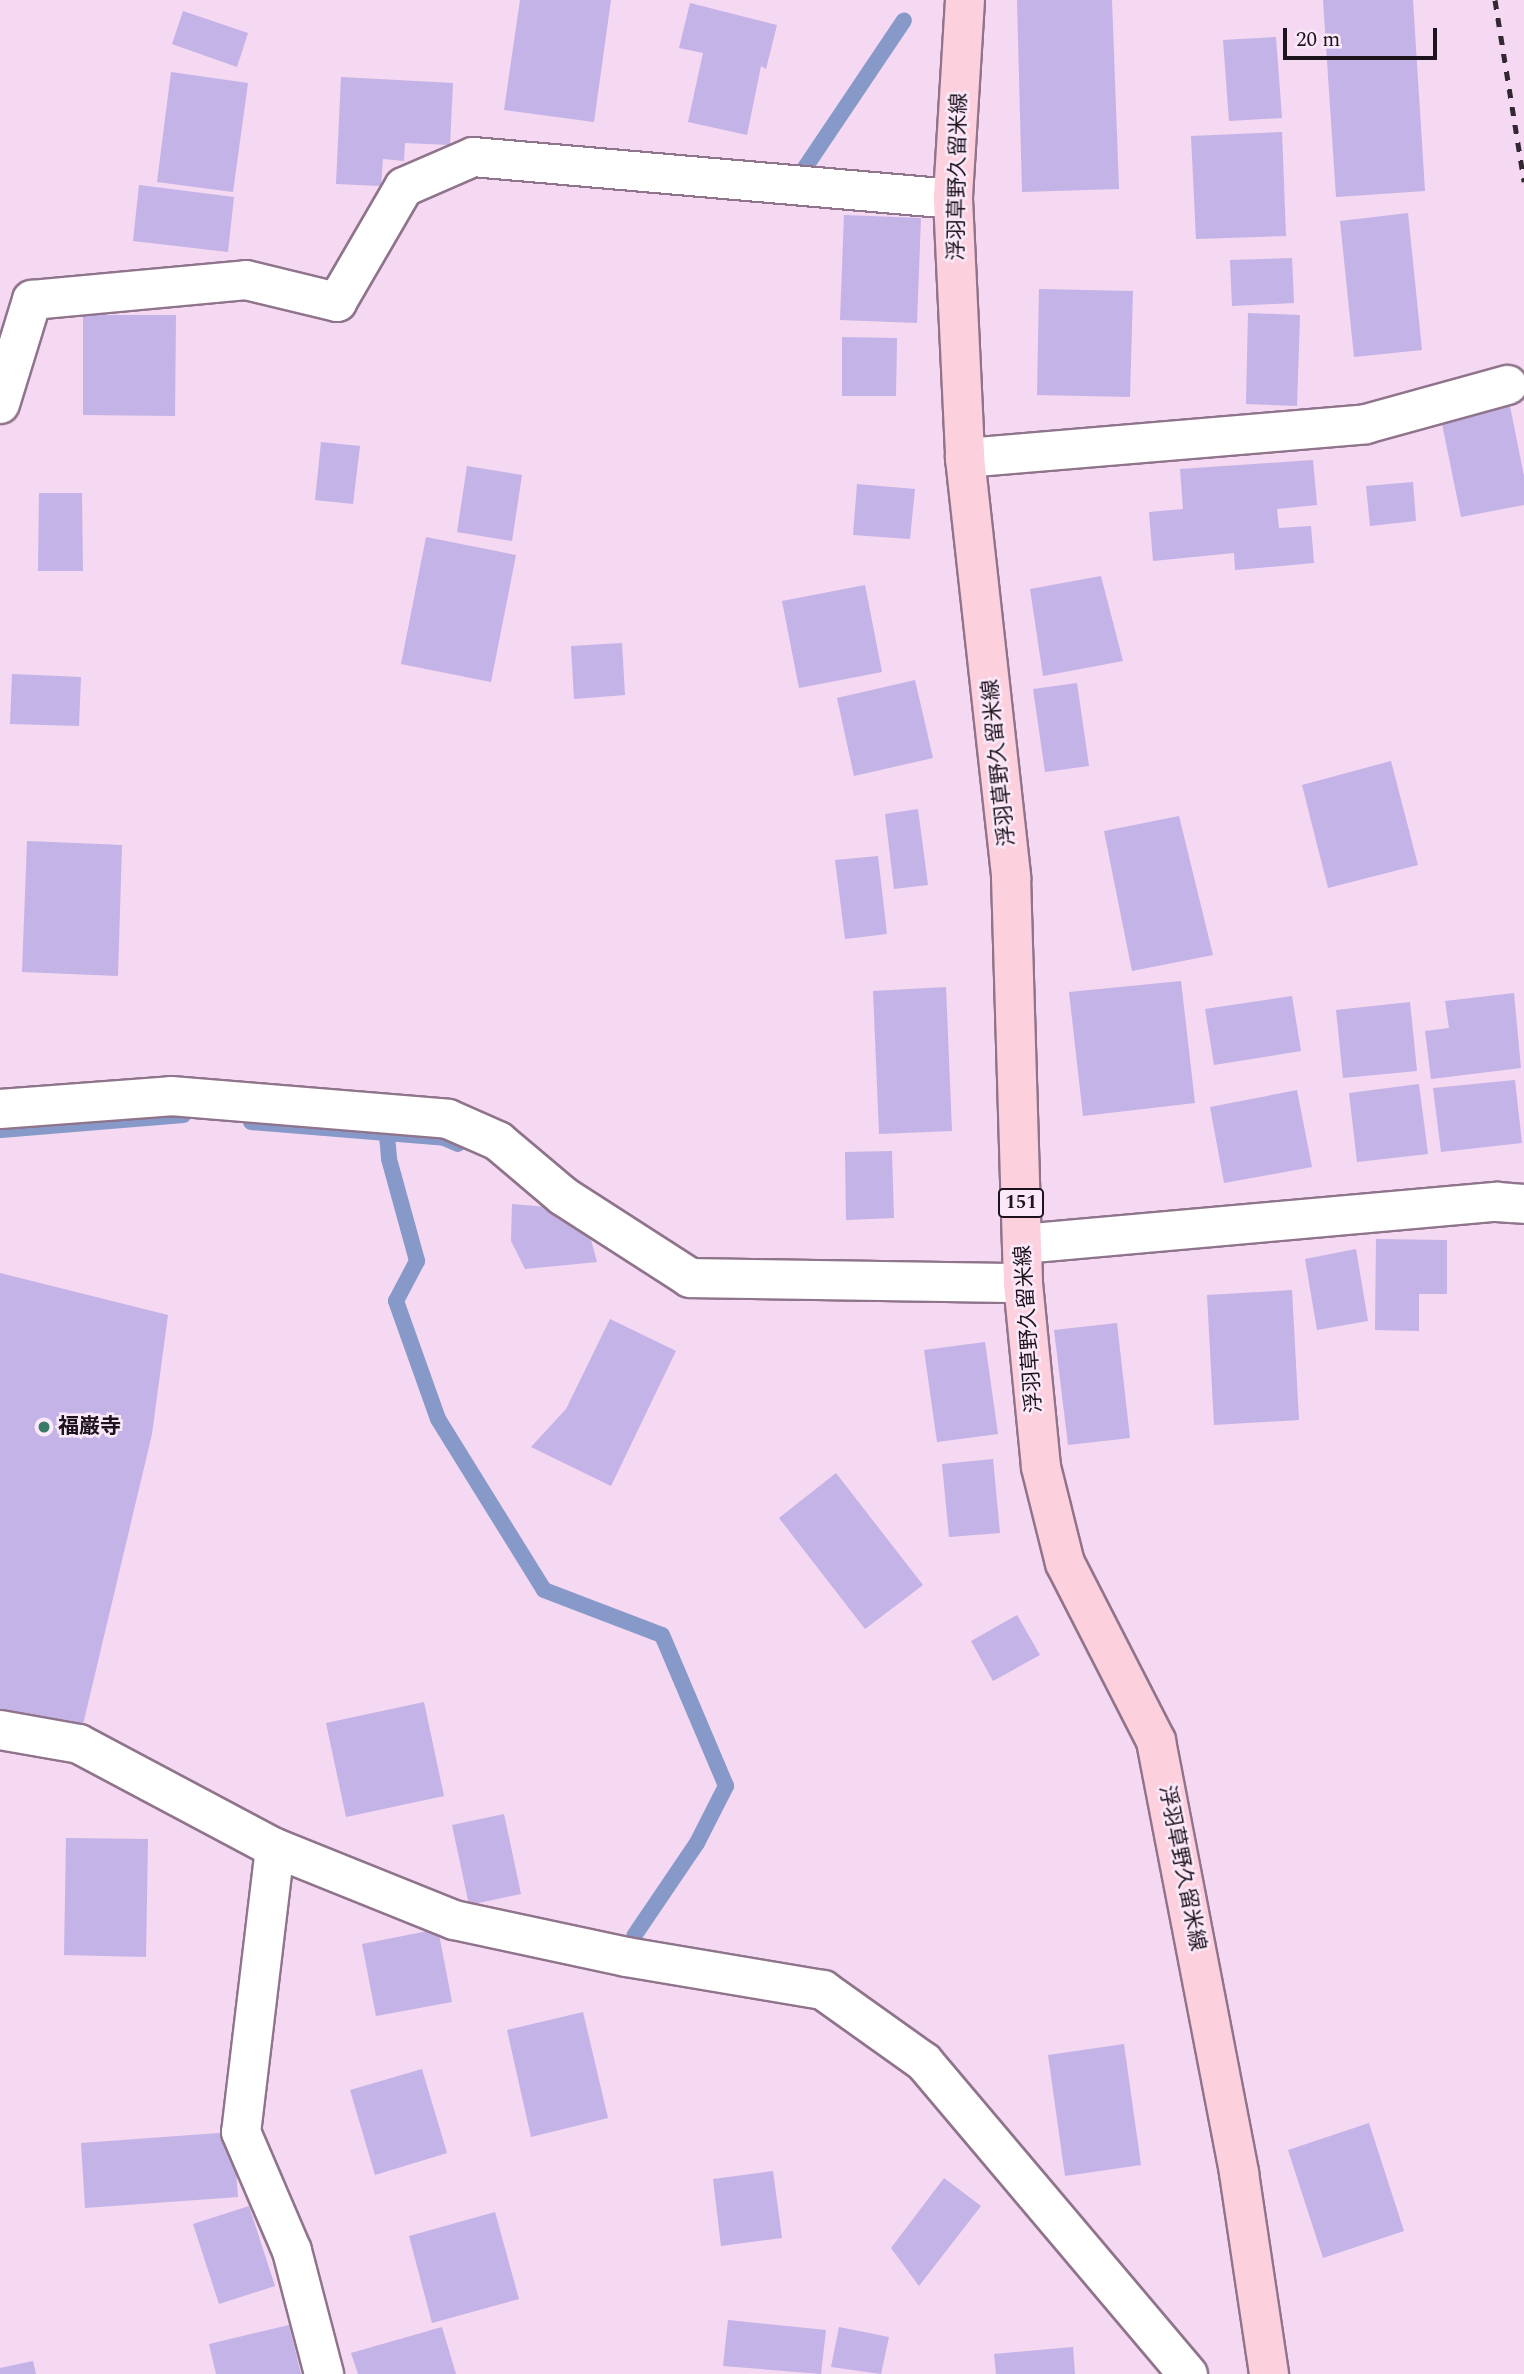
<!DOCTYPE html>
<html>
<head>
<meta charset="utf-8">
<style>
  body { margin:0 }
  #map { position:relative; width:1524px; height:2374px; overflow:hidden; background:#f5d8f1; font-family:Spectral,"Noto Sans JP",serif }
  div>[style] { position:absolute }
  .stream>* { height:16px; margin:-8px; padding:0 8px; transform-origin:8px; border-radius:8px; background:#8699c8 }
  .building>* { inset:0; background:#c3b3e6 }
  .roads { filter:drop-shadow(2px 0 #8f748b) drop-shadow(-2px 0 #8f748b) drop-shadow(0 2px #8f748b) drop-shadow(0 -2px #8f748b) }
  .minor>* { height:38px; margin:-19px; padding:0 19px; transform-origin:19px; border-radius:19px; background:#fff }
  .tertiary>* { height:38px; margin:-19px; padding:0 19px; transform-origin:19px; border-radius:19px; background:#fff }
  .primary>* { height:38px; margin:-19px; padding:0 19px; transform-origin:19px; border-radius:19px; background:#fcd0dc }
  .rail>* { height:5px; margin-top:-2.5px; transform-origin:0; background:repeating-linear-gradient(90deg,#332732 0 9px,transparent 0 18px) }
  .dots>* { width:19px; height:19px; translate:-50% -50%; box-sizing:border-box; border:4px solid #fbe9f9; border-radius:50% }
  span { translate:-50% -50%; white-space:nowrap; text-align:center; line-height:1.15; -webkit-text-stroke:5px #fbe9f9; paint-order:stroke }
  .shield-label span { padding:2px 5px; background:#fbe9f9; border:2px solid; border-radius:5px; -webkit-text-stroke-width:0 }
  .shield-label { font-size:19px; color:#1d131c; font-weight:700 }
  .street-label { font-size:21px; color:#1d131c }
  .poi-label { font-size:21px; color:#1d131c; font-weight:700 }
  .left { translate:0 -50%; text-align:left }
  .scale { position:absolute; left:1283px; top:28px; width:154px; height:32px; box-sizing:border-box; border:4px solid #1d131c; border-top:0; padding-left:9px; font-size:21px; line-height:24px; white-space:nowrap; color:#1d131c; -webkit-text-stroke:5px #fbe9f9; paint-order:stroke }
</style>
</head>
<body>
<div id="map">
  <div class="stream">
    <div style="left:794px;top:184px;width:197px;rotate:-56.1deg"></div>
    <div style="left:251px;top:1122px;width:194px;rotate:4.7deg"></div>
    <div style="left:444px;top:1138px;width:15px;rotate:23deg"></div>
    <div style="left:1px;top:1130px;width:183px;rotate:-4.7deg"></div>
    <div style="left:387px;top:1135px;width:24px;rotate:85deg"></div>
    <div style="left:389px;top:1159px;width:106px;rotate:74.6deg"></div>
    <div style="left:417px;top:1261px;width:45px;rotate:117.7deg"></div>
    <div style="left:396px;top:1301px;width:125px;rotate:70.4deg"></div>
    <div style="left:438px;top:1419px;width:201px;rotate:58.2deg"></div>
    <div style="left:544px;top:1590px;width:126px;rotate:20.9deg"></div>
    <div style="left:662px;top:1635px;width:164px;rotate:67deg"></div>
    <div style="left:726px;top:1786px;width:64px;rotate:117deg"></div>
    <div style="left:697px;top:1843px;width:112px;rotate:124.1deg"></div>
  </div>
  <div class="building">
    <div style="clip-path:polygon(520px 0,611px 0,594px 122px,504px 110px)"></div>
    <div style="clip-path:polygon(1017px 0,1112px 0,1119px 189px,1022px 192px)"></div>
    <div style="clip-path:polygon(1323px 0,1413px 0,1425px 191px,1336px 197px)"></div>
    <div style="clip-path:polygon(690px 3px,777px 25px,766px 69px,761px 66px,747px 135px,688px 122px,703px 53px,679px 48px)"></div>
    <div style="clip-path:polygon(183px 11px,248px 33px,237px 67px,172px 44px)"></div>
    <div style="clip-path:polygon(1276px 37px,1282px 118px,1229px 121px,1223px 40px)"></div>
    <div style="clip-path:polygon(171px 72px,248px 83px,233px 192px,157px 182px)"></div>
    <div style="clip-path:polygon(341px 77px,453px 83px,450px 145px,405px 143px,404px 161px,383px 159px,381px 186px,336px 184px)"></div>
    <div style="clip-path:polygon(1282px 132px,1286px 236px,1196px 239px,1191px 136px)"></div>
    <div style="clip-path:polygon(139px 185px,234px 197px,228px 252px,133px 241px)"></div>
    <div style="clip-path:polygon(1408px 213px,1422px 350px,1354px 357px,1340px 221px)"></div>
    <div style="clip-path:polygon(844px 215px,921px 218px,917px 323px,840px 320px)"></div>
    <div style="clip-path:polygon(1292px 258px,1294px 303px,1232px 306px,1230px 260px)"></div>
    <div style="clip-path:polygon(1039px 289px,1133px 291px,1130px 397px,1037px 395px)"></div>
    <div style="clip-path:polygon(1248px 313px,1300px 315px,1297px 406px,1246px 404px)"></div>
    <div style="clip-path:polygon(83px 315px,176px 315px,175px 416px,83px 415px)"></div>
    <div style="clip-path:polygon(842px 337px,897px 338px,896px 396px,842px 396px)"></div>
    <div style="clip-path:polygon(1510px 406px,1524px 476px,1524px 505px,1461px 517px,1441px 419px)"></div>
    <div style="clip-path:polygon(321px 442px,360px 446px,353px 504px,315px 500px)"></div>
    <div style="clip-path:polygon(1313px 460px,1317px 505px,1277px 509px,1279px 528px,1311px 526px,1314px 563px,1235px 570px,1234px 553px,1153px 561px,1149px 512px,1183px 509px,1180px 469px)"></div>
    <div style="clip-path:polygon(467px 466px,522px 475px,512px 541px,457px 532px)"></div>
    <div style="clip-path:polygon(1413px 482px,1416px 521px,1370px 526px,1366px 486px)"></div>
    <div style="clip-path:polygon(857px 484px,915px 489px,910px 539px,853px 535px)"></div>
    <div style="clip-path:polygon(39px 493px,82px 493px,83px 571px,38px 571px)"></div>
    <div style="clip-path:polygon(426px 537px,516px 555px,491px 682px,401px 664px)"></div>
    <div style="clip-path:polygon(1101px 576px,1123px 661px,1043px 676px,1030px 589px)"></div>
    <div style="clip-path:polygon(865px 585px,882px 672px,799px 688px,782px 601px)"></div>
    <div style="clip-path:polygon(622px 643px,625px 695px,574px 699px,571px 646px)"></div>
    <div style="clip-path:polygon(12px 674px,81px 677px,79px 726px,10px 724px)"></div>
    <div style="clip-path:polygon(915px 680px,933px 758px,854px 776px,837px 698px)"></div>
    <div style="clip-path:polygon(1077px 683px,1089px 766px,1045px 772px,1033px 689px)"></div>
    <div style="clip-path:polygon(1391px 761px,1418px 865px,1328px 888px,1302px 785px)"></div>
    <div style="clip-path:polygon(918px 809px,928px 885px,894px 889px,885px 814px)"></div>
    <div style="clip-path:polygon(1179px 816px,1213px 955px,1132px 971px,1104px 831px)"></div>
    <div style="clip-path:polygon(27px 841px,122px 845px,118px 976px,22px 972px)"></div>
    <div style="clip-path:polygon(878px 856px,887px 934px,845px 939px,835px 860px)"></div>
    <div style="clip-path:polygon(1181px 981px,1195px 1103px,1083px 1116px,1069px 992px)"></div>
    <div style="clip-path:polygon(946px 987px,952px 1131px,879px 1134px,873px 991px)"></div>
    <div style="clip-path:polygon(1514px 993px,1521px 1068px,1431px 1079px,1425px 1031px,1449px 1028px,1445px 1001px)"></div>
    <div style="clip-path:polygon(1292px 996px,1301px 1051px,1214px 1065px,1205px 1009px)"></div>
    <div style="clip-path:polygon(1410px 1002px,1417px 1071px,1343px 1078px,1336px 1010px)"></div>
    <div style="clip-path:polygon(1515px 1080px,1522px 1143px,1441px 1152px,1433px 1088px)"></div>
    <div style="clip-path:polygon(1419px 1084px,1428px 1154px,1357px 1162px,1349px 1093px)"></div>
    <div style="clip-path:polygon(1297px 1090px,1312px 1167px,1224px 1183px,1210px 1107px)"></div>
    <div style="clip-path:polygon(892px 1151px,894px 1218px,846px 1220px,845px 1152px)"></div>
    <div style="clip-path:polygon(512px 1204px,583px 1210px,597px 1262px,525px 1269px,511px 1241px)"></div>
    <div style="clip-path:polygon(1376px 1239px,1447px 1240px,1447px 1294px,1419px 1294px,1419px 1331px,1375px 1330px)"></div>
    <div style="clip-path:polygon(1356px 1249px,1368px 1321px,1317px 1330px,1305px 1259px)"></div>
    <div style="clip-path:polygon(0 1273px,168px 1315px,152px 1434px,81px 1733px,0 1719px)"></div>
    <div style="clip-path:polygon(1292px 1290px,1299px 1420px,1214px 1425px,1207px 1295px)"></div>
    <div style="clip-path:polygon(610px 1319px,676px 1351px,611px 1486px,531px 1447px,566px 1409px)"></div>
    <div style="clip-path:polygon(1117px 1323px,1130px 1438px,1068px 1445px,1054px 1330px)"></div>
    <div style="clip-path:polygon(985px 1342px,998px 1434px,937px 1442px,924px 1350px)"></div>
    <div style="clip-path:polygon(993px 1459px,1000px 1533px,949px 1537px,942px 1464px)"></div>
    <div style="clip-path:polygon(836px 1473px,923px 1585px,865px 1629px,779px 1518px)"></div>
    <div style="clip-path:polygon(1017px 1615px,1040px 1655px,993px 1681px,971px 1641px)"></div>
    <div style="clip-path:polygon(424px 1702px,444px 1796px,346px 1817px,326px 1723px)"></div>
    <div style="clip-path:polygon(504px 1814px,521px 1894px,469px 1905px,452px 1825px)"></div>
    <div style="clip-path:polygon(66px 1838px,148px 1839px,146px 1957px,64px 1955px)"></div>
    <div style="clip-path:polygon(438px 1929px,452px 2002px,376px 2016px,362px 1944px)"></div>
    <div style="clip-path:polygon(583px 2012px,608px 2118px,531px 2137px,507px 2030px)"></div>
    <div style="clip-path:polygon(1124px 2044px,1141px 2165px,1065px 2176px,1048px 2055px)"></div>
    <div style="clip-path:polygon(422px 2069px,447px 2153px,375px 2175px,350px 2090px)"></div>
    <div style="clip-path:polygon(1369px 2123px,1404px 2231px,1323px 2258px,1288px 2150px)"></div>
    <div style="clip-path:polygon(233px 2132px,238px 2197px,85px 2208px,81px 2143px)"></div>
    <div style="clip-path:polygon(773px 2171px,782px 2238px,721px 2246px,713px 2179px)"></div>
    <div style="clip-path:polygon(944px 2178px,981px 2206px,919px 2286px,891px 2248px)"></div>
    <div style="clip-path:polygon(249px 2206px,275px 2286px,219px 2304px,193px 2224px)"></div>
    <div style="clip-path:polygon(495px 2212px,519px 2299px,432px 2323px,409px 2236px)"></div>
    <div style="clip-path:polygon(728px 2320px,826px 2330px,821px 2374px,723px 2366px)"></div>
    <div style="clip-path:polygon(289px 2325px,301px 2374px,216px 2374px,209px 2344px)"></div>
    <div style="clip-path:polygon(442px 2327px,456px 2374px,358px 2374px,351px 2353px)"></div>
    <div style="clip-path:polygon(839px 2327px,889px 2337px,881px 2374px,831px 2367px)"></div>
    <div style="clip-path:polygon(1073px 2347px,1075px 2374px,996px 2374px,994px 2354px)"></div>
    <div style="clip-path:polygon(33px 2361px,36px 2374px,0 2374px,0 2368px)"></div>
  </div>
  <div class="roads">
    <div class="minor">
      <div style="left:0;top:404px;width:109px;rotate:-72.9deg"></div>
      <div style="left:32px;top:300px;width:215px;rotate:-5.3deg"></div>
      <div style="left:246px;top:280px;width:94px;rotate:13.6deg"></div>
      <div style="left:337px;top:302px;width:133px;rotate:-59.8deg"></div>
      <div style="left:404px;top:187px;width:75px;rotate:-23.5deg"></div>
      <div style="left:473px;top:157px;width:482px;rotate:5deg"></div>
      <div style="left:965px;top:458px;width:402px;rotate:-4.8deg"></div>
      <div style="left:1366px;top:424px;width:147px;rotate:-15.4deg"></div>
      <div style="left:0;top:1109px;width:171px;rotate:-4.3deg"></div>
      <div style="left:171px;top:1096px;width:278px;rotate:4.7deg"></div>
      <div style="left:448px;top:1119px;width:55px;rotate:23.7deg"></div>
      <div style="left:498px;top:1141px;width:85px;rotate:40.2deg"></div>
      <div style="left:563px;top:1196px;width:151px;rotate:32.8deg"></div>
      <div style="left:690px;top:1278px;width:333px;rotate:0.9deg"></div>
      <div style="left:1022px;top:1244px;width:477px;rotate:-5.1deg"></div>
      <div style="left:1497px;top:1202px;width:27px;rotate:4deg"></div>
      <div style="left:275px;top:1848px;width:286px;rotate:96.8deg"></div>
      <div style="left:241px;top:2132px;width:129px;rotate:66.8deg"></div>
      <div style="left:292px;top:2251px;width:127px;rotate:75.4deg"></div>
    </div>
    <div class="tertiary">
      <div style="left:0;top:1730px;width:80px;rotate:10deg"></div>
      <div style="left:79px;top:1744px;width:222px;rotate:28deg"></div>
      <div style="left:275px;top:1848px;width:193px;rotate:21.9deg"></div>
      <div style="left:454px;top:1920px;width:176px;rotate:12.1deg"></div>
      <div style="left:626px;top:1957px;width:200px;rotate:9.5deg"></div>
      <div style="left:823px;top:1990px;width:124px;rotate:35.5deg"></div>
      <div style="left:924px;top:2062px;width:409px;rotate:49.8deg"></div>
    </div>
    <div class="primary">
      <div style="left:965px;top:0;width:199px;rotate:93.5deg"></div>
      <div style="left:953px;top:199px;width:259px;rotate:87.3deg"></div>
      <div style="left:965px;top:458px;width:422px;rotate:83.7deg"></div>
      <div style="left:1011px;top:877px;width:406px;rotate:88.3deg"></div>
      <div style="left:1023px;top:1283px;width:185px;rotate:84.4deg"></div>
      <div style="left:1041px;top:1467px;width:99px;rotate:76deg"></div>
      <div style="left:1065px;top:1563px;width:200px;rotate:62.9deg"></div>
      <div style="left:1156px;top:1741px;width:440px;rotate:79.1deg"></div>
      <div style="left:1239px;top:2173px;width:203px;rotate:81.5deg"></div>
    </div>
  </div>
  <div class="rail">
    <div style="left:1495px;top:0;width:184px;rotate:80.9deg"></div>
  </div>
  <div class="dots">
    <div style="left:44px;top:1427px;background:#397a69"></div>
  </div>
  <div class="shield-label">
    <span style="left:1021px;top:1203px">151</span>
  </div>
  <div class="street-label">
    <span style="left:958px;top:177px;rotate:-89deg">浮羽草野久留米線</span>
    <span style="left:999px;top:763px;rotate:-96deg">浮羽草野久留米線</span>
    <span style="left:1029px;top:1329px;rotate:-94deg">浮羽草野久留米線</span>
    <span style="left:1182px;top:1868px;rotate:79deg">浮羽草野久留米線</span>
  </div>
  <div class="poi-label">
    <span class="left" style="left:58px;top:1427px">福巌寺</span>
  </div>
  <div class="scale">20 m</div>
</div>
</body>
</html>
